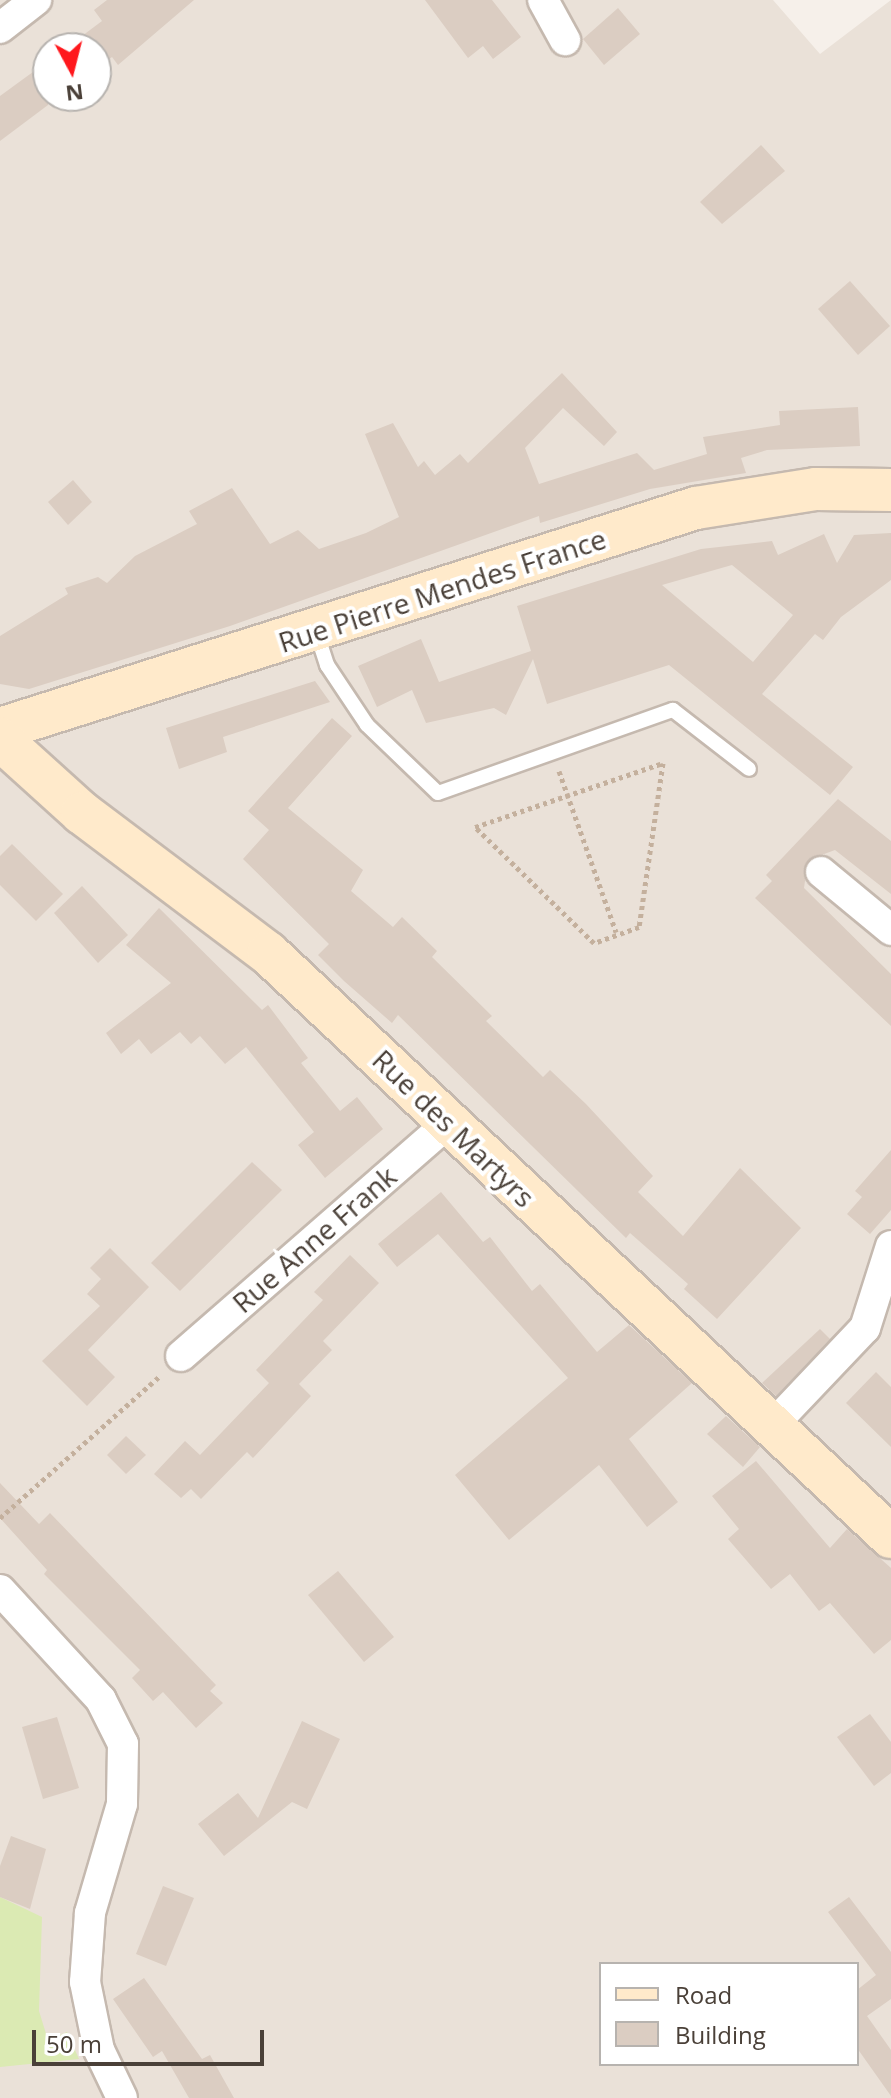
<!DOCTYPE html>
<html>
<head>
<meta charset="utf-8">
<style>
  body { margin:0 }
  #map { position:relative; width:891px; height:2098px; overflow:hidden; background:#f6f0ea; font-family:"Open Sans",sans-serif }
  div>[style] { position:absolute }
  .residential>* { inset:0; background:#eae1d8 }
  .green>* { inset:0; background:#dbeab3 }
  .building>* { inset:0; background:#dbcdc2 }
  .path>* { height:5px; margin-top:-2.5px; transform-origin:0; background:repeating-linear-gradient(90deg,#c4b09d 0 4px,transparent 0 8px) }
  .roads { filter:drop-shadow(2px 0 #c5b9af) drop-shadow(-2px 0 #c5b9af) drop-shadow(0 2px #c5b9af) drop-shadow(0 -2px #c5b9af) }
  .lane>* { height:14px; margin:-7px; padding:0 7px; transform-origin:7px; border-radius:7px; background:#fff }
  .street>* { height:30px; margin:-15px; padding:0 15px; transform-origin:15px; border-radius:15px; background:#fff }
  .secondary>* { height:42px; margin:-21px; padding:0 21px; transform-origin:21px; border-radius:21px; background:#ffeacb }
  span { translate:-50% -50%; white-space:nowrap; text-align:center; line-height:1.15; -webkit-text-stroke:8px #fff; paint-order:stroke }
  .street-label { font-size:28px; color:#4a4038 }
  .legend { position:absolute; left:599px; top:1962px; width:260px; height:104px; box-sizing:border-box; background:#fff; border:2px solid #b7b3af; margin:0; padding:10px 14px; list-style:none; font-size:24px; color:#4a4038 }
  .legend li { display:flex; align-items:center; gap:16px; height:40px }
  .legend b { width:40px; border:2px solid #b7b3af }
  .north { position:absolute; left:32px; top:32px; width:80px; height:80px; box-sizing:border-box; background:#fff; border:2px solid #b7b3af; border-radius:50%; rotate:173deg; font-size:22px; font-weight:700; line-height:32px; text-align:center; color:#4a4038 }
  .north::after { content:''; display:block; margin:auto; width:28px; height:36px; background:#ff181d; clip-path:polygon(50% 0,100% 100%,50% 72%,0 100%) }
  .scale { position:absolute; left:32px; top:2030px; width:232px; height:36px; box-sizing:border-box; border:4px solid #4a4038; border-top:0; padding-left:10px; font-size:24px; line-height:28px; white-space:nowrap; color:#4a4038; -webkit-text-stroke:6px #fff; paint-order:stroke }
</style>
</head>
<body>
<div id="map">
  <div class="residential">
    <div style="clip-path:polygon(evenodd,0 0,773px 0,820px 54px,891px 0,891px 2098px,0 2098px,0 0,48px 48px,96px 48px,96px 96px,48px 96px,48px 48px,0 0,601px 1964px,857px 1964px,857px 2064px,601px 2064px,601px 1964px)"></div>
  </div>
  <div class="green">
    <div style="clip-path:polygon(0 1897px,42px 1917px,39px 2011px,48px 2040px,67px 2032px,79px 2059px,0 2067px)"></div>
  </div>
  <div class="building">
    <div style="clip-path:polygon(107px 0,194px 0,118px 65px,112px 57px,96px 69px,96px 48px,66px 48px,102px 21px,94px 10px)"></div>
    <div style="clip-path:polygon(425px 0,492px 0,521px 37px,493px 59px,483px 46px,468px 58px)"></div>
    <div style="clip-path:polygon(618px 8px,640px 34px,604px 65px,583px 39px)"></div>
    <div style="clip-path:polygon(48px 61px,48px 105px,0 141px,0 96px)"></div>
    <div style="clip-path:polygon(761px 145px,785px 171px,722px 224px,700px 202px)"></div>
    <div style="clip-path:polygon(850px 281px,890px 326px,858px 355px,818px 309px)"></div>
    <div style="clip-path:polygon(562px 373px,617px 432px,604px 446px,563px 408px,525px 448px,539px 484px,637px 453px,654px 470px,707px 454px,703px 437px,780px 425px,779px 411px,858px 407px,860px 446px,767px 450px,741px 458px,746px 473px,650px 489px,540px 523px,539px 516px,230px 626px,29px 689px,0 684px,0 636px,68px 594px,65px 588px,98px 577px,107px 583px,135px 556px,197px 524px,189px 511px,232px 488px,270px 544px,298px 530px,319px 549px,366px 533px,399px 517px,365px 434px,393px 423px,418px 467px,424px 461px,435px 475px,460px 454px,468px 463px)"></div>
    <div style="clip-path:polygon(73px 480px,92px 502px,68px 525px,48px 502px)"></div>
    <div style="clip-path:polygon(evenodd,891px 533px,891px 580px,841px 617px,823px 640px,815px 634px,762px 694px,853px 767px,830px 795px,669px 665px,547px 704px,533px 659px,506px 715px,494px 708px,426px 723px,412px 690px,377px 707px,358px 666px,421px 639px,439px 682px,531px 651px,517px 606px,701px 549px,772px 541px,778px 555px,824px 534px,837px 563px,854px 535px,891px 533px,732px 565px,793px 615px,753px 662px,662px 585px,732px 565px)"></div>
    <div style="clip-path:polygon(315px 681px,330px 702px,223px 737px,227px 752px,179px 769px,166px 728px)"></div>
    <div style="clip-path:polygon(332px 718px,352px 736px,288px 808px,363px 870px,351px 891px,393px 927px,402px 917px,437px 951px,432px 957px,492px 1016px,486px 1021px,543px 1077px,550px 1070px,586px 1104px,653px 1176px,638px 1192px,683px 1236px,740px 1168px,801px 1228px,717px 1319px,684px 1289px,688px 1284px,630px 1233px,626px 1238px,398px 1015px,392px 1023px,344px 981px,318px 955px,329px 944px,243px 859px,269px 830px,248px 811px)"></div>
    <div style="clip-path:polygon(838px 799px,891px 841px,891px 894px,835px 850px,808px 860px,804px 888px,891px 974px,891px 1026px,755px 898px,772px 881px,766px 875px)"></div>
    <div style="clip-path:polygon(12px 844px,63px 894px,36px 921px,0 885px,0 856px)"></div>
    <div style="clip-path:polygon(82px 886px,128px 935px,98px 963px,54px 913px)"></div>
    <div style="clip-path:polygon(159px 908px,262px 1010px,268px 1005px,308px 1058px,301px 1063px,340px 1111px,357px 1097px,383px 1129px,325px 1178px,298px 1145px,314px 1132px,246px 1047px,225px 1064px,200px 1036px,191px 1044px,180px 1032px,151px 1054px,139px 1039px,121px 1054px,106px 1033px,171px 983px,126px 945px)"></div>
    <div style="clip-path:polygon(891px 1150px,891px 1210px,870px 1234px,847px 1214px,862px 1197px,855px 1191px)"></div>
    <div style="clip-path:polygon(252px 1162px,282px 1190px,180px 1291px,151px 1263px)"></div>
    <div style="clip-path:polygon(441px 1192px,483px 1242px,490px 1237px,532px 1291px,540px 1284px,597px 1352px,629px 1325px,692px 1383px,629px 1439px,678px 1502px,647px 1527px,599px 1465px,509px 1540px,455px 1475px,568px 1378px,438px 1234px,397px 1267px,378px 1244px)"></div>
    <div style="clip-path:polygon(110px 1248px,149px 1287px,88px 1350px,115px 1377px,87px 1406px,42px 1361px,100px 1306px,87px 1294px,101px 1279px,90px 1268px)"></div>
    <div style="clip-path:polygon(350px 1255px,379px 1283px,323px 1341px,332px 1350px,299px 1384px,311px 1396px,253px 1458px,247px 1452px,201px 1499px,191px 1489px,181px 1498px,154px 1474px,185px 1441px,200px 1455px,269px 1383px,256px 1370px,323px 1300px,314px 1292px)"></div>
    <div style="clip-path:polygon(820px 1329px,830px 1339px,776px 1396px,762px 1383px)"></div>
    <div style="clip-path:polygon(876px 1372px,891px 1387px,891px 1447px,846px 1403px)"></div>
    <div style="clip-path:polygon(726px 1416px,760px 1447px,743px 1467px,707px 1434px)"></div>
    <div style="clip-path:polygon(126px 1436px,146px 1455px,126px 1474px,107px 1455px)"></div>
    <div style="clip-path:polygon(756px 1461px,830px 1548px,847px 1529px,891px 1568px,891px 1640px,874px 1654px,830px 1603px,819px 1611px,790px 1574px,771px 1589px,728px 1539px,739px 1529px,712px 1496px)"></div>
    <div style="clip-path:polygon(0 1483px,39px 1524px,50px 1513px,216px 1685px,210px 1691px,223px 1703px,196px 1728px,163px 1692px,153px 1701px,132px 1678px,140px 1670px,44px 1574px,47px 1570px,0 1518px)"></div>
    <div style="clip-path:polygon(338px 1571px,394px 1637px,364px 1662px,308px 1595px)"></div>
    <div style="clip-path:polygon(870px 1714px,891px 1742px,891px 1773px,874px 1786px,837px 1737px)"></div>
    <div style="clip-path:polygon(57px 1717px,79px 1788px,43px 1799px,22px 1727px)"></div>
    <div style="clip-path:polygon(302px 1721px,340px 1739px,307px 1809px,292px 1802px,224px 1856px,198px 1824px,238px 1793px,258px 1818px)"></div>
    <div style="clip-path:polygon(11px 1836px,46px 1849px,30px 1909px,0 1897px,0 1866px)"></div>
    <div style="clip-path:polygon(163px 1886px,194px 1898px,166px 1966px,136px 1954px)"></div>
    <div style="clip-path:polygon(849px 1897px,891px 1952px,891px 1999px,867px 2016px,891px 2050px,891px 2096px,857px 2048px,857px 1990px,876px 1975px,828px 1912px)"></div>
    <div style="clip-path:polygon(144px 1978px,202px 2059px,210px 2055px,234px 2098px,189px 2098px,162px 2051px,153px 2057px,113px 1999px)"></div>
  </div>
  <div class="path">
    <div style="left:663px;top:763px;width:166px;rotate:98.3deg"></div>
    <div style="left:639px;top:927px;width:48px;rotate:160.4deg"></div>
    <div style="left:594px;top:943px;width:166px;rotate:-135.7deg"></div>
    <div style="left:475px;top:827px;width:199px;rotate:-18.8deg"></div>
    <div style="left:559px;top:771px;width:171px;rotate:70.5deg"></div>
    <div style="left:0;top:1518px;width:214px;rotate:-41.6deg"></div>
  </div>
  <div class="roads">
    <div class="lane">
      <div style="left:316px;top:631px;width:36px;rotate:72deg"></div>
      <div style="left:327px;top:665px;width:72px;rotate:56.3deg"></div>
      <div style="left:367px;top:725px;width:98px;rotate:43.8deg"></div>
      <div style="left:438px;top:793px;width:249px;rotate:-19.5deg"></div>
      <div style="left:673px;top:710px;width:96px;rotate:37.8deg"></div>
    </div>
    <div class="street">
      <div style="left:543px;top:0;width:46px;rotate:61.2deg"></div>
      <div style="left:0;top:28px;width:46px;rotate:-37.9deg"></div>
      <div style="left:821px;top:872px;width:91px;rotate:39.6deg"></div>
      <div style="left:181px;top:1356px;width:354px;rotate:-41.1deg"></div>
      <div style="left:770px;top:1428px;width:138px;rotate:-46.5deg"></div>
      <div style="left:865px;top:1328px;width:86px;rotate:-72.4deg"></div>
      <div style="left:0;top:1590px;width:149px;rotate:47.4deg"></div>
      <div style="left:101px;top:1700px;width:49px;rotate:63.4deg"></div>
      <div style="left:123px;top:1744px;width:60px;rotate:91deg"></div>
      <div style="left:122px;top:1804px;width:114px;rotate:106.4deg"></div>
      <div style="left:90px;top:1913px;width:69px;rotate:94.1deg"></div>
      <div style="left:85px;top:1982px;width:69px;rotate:78.4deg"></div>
      <div style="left:99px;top:2050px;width:53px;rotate:64.4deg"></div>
    </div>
    <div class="secondary">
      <div style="left:0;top:729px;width:730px;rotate:-17.62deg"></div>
      <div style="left:696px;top:508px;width:121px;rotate:-9deg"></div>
      <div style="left:816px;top:489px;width:75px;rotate:0.8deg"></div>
      <div style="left:0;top:739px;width:110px;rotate:42.1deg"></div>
      <div style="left:82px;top:813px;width:233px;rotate:37deg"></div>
      <div style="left:268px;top:953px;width:854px;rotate:43.15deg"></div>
    </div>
  </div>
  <div class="street-label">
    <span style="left:442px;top:590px;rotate:-18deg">Rue Pierre Mendes France</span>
    <span style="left:454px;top:1128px;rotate:44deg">Rue des Martyrs</span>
    <span style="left:314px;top:1239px;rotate:-41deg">Rue Anne Frank</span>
  </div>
  <ul class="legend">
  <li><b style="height:10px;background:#ffeacb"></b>Road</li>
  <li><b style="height:22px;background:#dbcdc2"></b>Building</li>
  </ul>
  <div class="north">N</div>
  <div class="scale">50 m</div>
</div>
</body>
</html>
